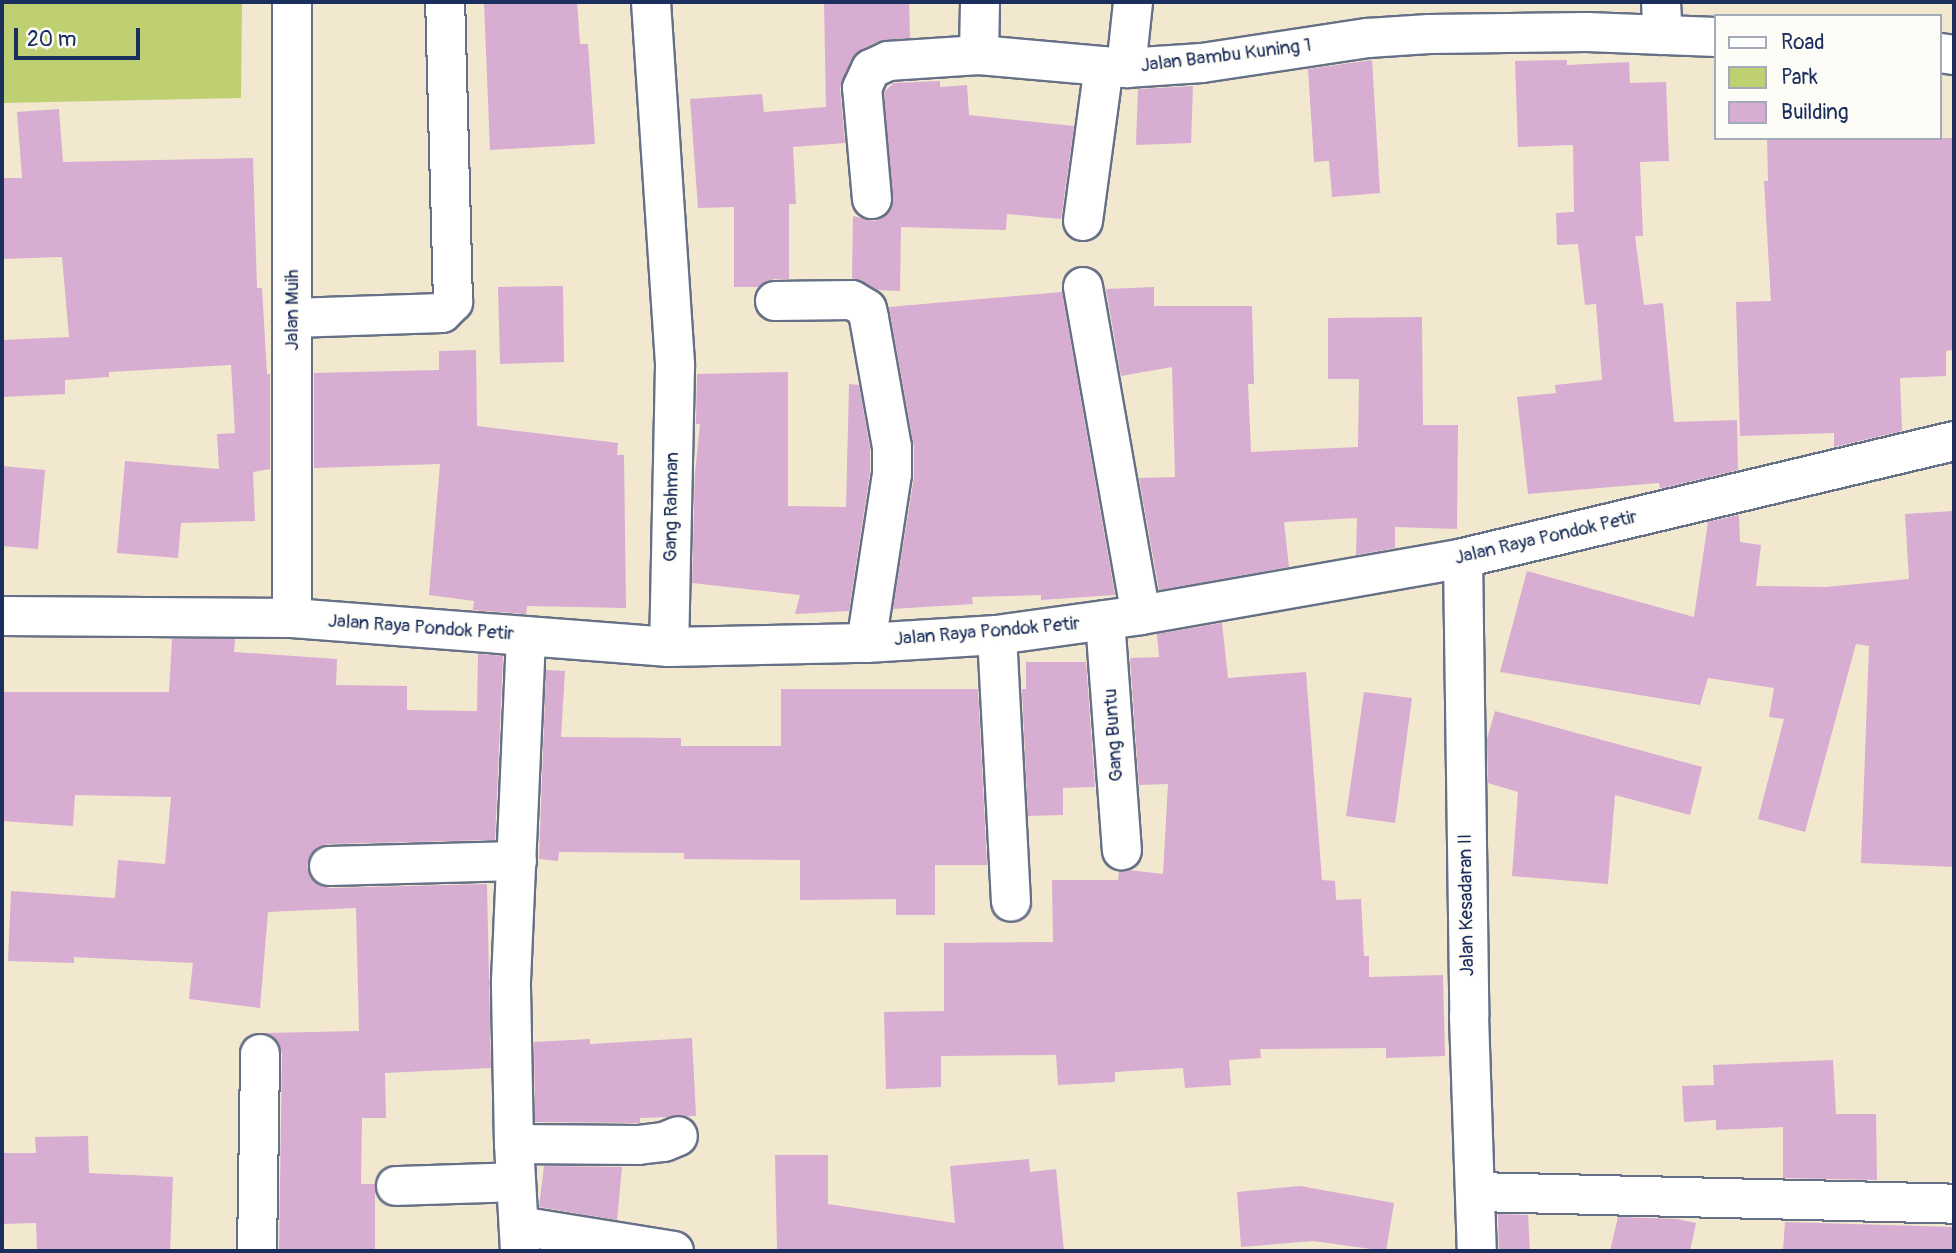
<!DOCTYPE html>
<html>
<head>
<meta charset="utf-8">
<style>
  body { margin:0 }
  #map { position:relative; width:1956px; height:1253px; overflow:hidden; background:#f2e8cf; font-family:Pangolin,sans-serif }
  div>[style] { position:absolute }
  .green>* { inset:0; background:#bfd073 }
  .building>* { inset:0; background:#d7add1 }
  .roads { filter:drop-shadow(2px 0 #667086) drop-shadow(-2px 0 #667086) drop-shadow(0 2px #667086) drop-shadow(0 -2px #667086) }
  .minor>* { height:38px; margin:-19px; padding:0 19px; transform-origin:19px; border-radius:19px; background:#fff }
  .major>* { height:38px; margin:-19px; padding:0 19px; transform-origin:19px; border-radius:19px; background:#fff }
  span { translate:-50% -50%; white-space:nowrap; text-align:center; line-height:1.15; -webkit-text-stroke:5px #fdfcf7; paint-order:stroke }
  .street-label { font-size:19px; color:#1b2f5e }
  .frame { position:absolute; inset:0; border:4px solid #1b2f5e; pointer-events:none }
  .legend { position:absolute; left:1714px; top:14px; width:228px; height:126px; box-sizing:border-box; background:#fdfcf7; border:2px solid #a3aaba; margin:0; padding:9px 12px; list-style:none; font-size:21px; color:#1b2f5e }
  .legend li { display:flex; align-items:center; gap:14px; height:35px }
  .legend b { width:35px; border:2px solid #a3aaba }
  .scale { position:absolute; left:14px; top:28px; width:126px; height:32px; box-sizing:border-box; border:4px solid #1b2f5e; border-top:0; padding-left:9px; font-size:21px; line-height:24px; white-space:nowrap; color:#1b2f5e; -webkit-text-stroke:5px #fdfcf7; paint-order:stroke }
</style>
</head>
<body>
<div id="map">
  <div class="green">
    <div style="clip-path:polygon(2px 2px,242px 2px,241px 98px,2px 103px)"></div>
  </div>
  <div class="building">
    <div style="clip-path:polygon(484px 2px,577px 2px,580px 44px,588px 44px,595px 144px,490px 150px)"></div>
    <div style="clip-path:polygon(824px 2px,909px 2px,910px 38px,879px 41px,862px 49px,851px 60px,840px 89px,845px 143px,793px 147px,796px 204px,789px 204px,789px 279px,774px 279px,759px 287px,734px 287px,734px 207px,698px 208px,690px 99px,762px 94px,764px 112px,826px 107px)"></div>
    <div style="clip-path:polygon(1372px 60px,1380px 193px,1332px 197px,1329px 161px,1314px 162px,1308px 69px)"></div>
    <div style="clip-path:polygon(1567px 60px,1567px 65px,1629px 62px,1630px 83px,1666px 82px,1669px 161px,1640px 162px,1643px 236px,1635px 236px,1644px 305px,1663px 303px,1674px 422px,1737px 420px,1738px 470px,1663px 488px,1660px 488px,1659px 483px,1528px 494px,1517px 397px,1556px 393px,1555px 385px,1602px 380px,1596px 304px,1585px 305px,1578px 244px,1557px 245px,1556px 213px,1574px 212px,1573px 145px,1518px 147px,1515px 61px)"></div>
    <div style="clip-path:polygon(940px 81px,940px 87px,967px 85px,969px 115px,1074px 126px,1061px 219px,1007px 214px,1006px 230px,901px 227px,900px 291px,878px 290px,852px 278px,853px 216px,875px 221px,885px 216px,892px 208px,884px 92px,894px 83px)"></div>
    <div style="clip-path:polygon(1193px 86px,1191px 143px,1136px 145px,1138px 89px)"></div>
    <div style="clip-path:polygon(59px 109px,63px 162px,253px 158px,257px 288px,262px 288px,267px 374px,270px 374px,270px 469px,253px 472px,255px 521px,181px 523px,178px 558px,117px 553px,125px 461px,219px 469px,217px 434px,235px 433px,231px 365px,109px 372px,109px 377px,65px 380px,65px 394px,2px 397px,2px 340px,69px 337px,62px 257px,2px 259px,2px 178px,22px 178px,17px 112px)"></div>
    <div style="clip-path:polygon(1767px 138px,1954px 138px,1954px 350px,1946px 351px,1946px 376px,1900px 378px,1902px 431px,1834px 447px,1834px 433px,1740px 436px,1736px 302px,1771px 301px,1764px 181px,1768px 181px)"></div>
    <div style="clip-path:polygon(563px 286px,564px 362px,500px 364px,498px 287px)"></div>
    <div style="clip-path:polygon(1154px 287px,1154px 306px,1252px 306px,1254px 384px,1248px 384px,1251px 452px,1358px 447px,1359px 379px,1328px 379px,1328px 318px,1422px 317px,1423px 425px,1458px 425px,1457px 529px,1395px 527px,1395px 548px,1356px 555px,1357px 518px,1284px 522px,1289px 567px,1159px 590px,1139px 478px,1175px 477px,1172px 367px,1121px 376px,1106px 289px)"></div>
    <div style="clip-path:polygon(1062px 292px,1115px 595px,1041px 600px,1041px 595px,972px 597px,973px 604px,893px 609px,914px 477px,914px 447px,889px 307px)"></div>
    <div style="clip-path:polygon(476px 350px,477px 426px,618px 443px,617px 455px,624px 455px,626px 608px,527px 606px,526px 614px,473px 610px,474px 601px,429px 595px,440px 464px,314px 468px,314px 373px,439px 370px,439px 351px)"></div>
    <div style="clip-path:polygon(788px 372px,788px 506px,846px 507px,849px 384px,859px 385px,870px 449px,870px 472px,849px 611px,795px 614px,800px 595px,692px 583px,695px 473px,700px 424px,696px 424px,697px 374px)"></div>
    <div style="clip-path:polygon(2px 466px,45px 470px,38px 549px,2px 546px)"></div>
    <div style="clip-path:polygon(1954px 511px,1954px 867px,1861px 863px,1869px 646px,1856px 644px,1805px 832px,1758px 819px,1784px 719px,1769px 717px,1774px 688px,1708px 678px,1700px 705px,1500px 672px,1527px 571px,1694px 617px,1708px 522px,1739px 515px,1740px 542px,1761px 545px,1756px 586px,1826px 587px,1909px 579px,1905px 514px)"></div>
    <div style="clip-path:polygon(1222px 623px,1228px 678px,1306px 672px,1322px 880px,1335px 881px,1336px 900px,1361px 899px,1364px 956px,1369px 956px,1369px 977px,1443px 975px,1445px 1056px,1386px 1058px,1386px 1048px,1260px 1049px,1261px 1058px,1229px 1060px,1231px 1085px,1185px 1088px,1183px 1068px,1115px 1072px,1115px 1082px,1058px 1085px,1056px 1055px,941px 1056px,941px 1087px,886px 1089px,884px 1012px,944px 1011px,944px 943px,1053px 942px,1052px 880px,1118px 880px,1119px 871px,1129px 870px,1163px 874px,1168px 784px,1139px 785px,1130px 658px,1159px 657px,1157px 634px)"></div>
    <div style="clip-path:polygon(172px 639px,235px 639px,234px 652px,337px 659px,336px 685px,407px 686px,407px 710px,477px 711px,478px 654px,503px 656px,495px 840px,328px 844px,317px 848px,310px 856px,307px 866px,311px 878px,319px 885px,330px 888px,487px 884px,491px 1068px,385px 1073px,386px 1118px,362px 1118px,361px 1184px,375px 1184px,375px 1251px,279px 1251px,282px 1054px,279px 1043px,265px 1033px,359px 1031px,356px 908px,268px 912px,260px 1008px,189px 999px,193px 963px,74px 957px,74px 963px,8px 961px,11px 891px,115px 898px,118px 860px,165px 864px,171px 797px,75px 795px,73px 826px,2px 821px,2px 692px,169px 692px)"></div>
    <div style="clip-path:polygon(1026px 662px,1086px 662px,1095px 787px,1063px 788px,1063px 815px,1028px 816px,1022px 689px,1026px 689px)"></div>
    <div style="clip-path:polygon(546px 670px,565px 671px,561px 737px,681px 738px,681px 746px,781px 746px,781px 689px,978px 689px,987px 865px,935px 865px,935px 915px,896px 915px,896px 899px,800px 900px,800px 860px,684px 859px,684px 853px,559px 852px,558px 861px,539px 859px)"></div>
    <div style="clip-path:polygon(1364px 692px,1412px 698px,1395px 823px,1346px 816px)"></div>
    <div style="clip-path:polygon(1495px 711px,1702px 767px,1690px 815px,1615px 795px,1608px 884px,1512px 876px,1518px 792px,1488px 783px,1487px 739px)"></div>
    <div style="clip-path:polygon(692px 1038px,696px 1116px,640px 1118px,640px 1123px,637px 1123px,535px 1122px,534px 1042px,590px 1039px,590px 1044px)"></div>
    <div style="clip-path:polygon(1833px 1060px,1836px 1114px,1876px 1114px,1877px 1180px,1783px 1178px,1783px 1127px,1716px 1130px,1716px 1120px,1684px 1122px,1682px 1086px,1714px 1085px,1713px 1065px)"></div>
    <div style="clip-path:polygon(88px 1136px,89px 1173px,173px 1177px,170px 1251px,37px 1251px,36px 1223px,2px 1224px,2px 1153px,36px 1153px,35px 1137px)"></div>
    <div style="clip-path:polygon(775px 1155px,828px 1155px,828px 1204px,955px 1223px,950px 1166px,1029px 1159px,1030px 1172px,1056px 1169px,1064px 1251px,777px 1251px)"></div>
    <div style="clip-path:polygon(544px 1166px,622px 1167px,617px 1220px,539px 1207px)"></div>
    <div style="clip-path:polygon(1300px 1186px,1394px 1203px,1386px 1251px,1313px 1241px,1241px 1247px,1237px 1192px)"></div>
    <div style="clip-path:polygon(1498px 1214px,1528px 1215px,1530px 1251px,1499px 1251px)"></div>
    <div style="clip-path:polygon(1618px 1217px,1677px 1219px,1696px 1223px,1690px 1251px,1610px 1251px)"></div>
    <div style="clip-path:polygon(1785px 1222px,1954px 1227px,1954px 1251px,1783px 1251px)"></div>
  </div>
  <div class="roads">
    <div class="minor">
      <div style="left:292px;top:2px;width:616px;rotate:90deg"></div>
      <div style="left:651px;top:2px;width:365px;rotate:86.2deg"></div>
      <div style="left:675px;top:366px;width:281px;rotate:91.2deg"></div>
      <div style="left:1661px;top:2px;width:33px;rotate:87deg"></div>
      <div style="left:1940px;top:53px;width:14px;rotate:8deg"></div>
      <div style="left:979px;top:55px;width:53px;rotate:-88.9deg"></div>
      <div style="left:1126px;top:68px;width:66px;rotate:-83.9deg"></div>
      <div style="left:872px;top:199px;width:111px;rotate:-95.1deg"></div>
      <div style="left:862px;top:88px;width:21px;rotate:-65deg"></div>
      <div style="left:871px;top:69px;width:19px;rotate:-25deg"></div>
      <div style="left:888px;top:61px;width:91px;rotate:-3.8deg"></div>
      <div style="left:979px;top:55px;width:148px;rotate:5.1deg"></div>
      <div style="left:1126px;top:68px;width:76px;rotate:-3.8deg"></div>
      <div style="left:1202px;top:63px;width:168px;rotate:-8.6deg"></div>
      <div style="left:1368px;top:38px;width:61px;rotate:-3.8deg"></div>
      <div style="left:1429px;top:34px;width:158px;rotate:-0.7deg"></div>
      <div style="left:1587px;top:32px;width:129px;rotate:2.2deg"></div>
      <div style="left:1083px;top:221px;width:156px;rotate:-82.3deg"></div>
      <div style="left:1083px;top:287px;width:333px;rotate:80deg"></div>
      <div style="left:775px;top:301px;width:77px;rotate:-0.7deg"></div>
      <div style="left:852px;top:300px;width:17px;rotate:31deg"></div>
      <div style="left:867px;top:309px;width:9px;rotate:77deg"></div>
      <div style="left:869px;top:318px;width:131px;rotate:79.9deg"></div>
      <div style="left:892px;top:447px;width:27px;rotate:90deg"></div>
      <div style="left:892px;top:474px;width:171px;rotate:98.7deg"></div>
      <div style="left:293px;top:318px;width:149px;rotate:-1.9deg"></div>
      <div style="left:442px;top:313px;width:16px;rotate:-45deg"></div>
      <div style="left:453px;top:302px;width:300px;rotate:-91.5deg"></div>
      <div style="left:1463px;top:558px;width:458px;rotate:89.2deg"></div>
      <div style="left:1469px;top:1016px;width:235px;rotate:88.1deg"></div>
      <div style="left:1105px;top:620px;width:231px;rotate:85.8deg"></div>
      <div style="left:997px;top:635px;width:267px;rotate:87deg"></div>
      <div style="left:329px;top:866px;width:188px;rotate:-1.5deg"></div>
      <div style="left:514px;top:1144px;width:124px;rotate:0.5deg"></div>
      <div style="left:638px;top:1145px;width:26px;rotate:-7deg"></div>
      <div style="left:664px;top:1142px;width:15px;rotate:-23deg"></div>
      <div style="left:396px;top:1186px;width:120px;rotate:-1.9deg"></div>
      <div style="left:1476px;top:1192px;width:478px;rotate:1.4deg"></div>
      <div style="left:519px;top:1226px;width:157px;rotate:9.2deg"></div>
      <div style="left:257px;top:1251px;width:197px;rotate:-89.1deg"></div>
      <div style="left:520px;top:1251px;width:107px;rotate:-93.2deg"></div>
      <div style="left:514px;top:1144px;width:163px;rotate:-91.1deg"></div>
      <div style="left:511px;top:981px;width:345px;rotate:-87.5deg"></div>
    </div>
    <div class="major">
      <div style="left:2px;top:616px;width:290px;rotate:0.4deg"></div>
      <div style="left:292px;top:618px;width:378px;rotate:4.4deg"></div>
      <div style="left:669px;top:647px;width:197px;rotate:-1.2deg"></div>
      <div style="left:866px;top:643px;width:131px;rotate:-3.5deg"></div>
      <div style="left:997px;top:635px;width:145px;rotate:-7.9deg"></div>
      <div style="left:1141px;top:615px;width:327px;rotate:-10deg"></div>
      <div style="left:1463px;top:558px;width:505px;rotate:-13.4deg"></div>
    </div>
  </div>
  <div class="street-label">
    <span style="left:1226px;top:56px;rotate:-7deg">Jalan Bambu Kuning 1</span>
    <span style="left:293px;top:310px;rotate:-90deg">Jalan Muih</span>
    <span style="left:672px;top:507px;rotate:-89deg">Gang Rahman</span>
    <span style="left:1546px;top:538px;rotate:-13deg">Jalan Raya Pondok Petir</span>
    <span style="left:421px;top:628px;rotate:4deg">Jalan Raya Pondok Petir</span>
    <span style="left:987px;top:632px;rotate:-5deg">Jalan Raya Pondok Petir</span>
    <span style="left:1114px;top:735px;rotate:-94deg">Gang Buntu</span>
    <span style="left:1467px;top:905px;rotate:-91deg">Jalan Kesadaran II</span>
  </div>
  <div class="frame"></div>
  <ul class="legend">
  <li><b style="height:9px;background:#fff"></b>Road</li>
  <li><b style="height:19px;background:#bfd073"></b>Park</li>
  <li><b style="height:19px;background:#d7add1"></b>Building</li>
  </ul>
  <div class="scale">20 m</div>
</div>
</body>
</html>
